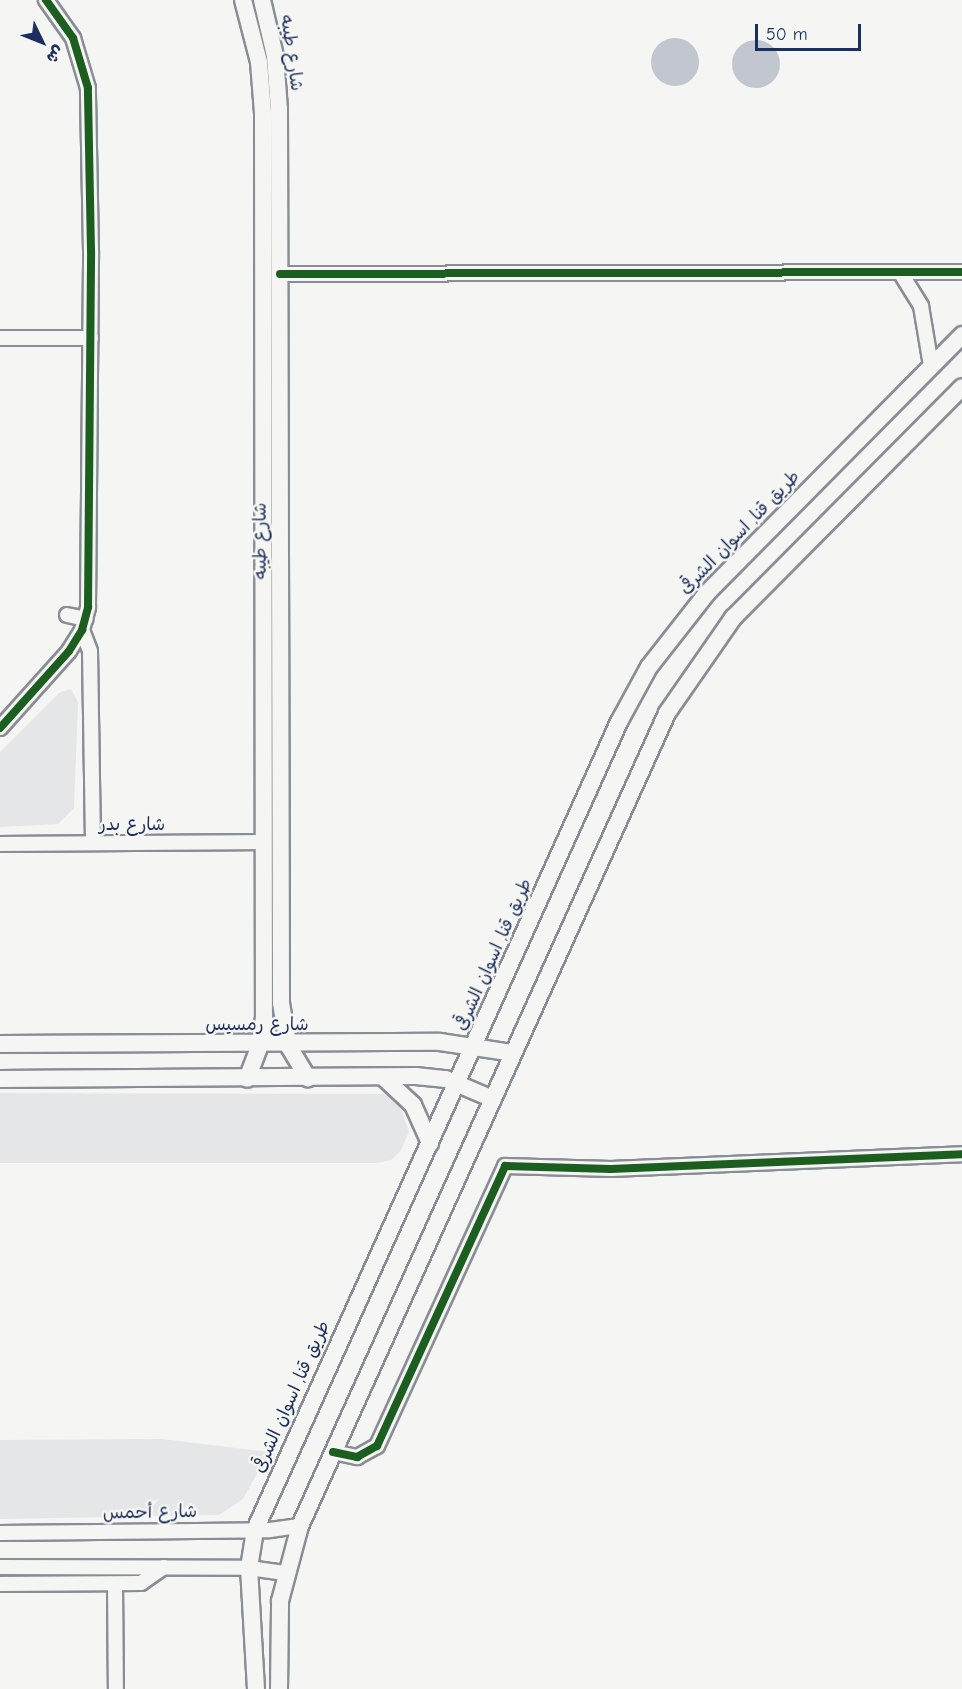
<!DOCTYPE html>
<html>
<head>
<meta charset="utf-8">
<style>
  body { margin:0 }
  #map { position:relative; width:962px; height:1689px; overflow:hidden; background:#f5f5f3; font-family:"Comic Neue","Playpen Sans Arabic",sans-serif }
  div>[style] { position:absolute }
  .green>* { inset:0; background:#e4e6e7 }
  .water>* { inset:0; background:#c1c6cf }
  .round { border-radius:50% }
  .roads { filter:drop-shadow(2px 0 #898d95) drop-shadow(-2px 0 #898d95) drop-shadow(0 2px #898d95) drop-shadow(0 -2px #898d95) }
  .minor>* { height:14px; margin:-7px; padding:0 7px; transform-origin:7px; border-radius:7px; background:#f5f5f3 }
  .major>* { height:16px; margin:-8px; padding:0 8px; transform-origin:8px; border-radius:8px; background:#f5f5f3 }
  .cycleway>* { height:8px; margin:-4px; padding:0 4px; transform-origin:4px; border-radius:4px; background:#1b5e20 }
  span { translate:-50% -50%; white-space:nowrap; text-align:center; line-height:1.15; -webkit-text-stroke:5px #f6f6f2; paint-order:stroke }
  .street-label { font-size:18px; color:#1b2f5e }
  .north { position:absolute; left:12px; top:12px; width:60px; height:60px; -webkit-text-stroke:4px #f6f6f2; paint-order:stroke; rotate:133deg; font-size:16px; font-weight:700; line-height:24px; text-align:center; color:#1b2f5e }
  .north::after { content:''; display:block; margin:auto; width:21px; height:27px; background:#1b2f5e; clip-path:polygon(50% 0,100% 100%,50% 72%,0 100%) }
  .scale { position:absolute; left:755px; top:24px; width:106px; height:27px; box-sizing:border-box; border:3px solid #1b2f5e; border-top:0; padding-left:8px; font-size:18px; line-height:21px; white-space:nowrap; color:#1b2f5e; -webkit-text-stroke:4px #f6f6f2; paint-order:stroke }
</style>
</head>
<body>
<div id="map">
  <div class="green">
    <div style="clip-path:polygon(71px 689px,78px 702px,74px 808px,58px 824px,0 827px,0 752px,60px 692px)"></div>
    <div style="clip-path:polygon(0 1093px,384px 1094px,400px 1106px,409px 1132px,400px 1152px,391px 1160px,376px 1163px,0 1163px)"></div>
    <div style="clip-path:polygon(162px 1439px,269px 1452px,243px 1499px,219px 1515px,0 1519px,0 1440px)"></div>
  </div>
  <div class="water">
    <div class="round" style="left:651px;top:38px;width:48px;height:48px"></div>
    <div class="round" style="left:732px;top:40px;width:48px;height:48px"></div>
  </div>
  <div class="roads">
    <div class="minor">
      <div style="left:900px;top:272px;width:40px;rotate:58deg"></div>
      <div style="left:921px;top:306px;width:61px;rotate:80.5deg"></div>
      <div style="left:280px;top:274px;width:682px;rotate:-0.17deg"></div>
      <div style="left:0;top:338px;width:91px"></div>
      <div style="left:67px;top:615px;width:19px;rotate:12deg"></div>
      <div style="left:82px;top:630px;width:22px;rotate:69deg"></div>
      <div style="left:90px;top:651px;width:192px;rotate:89.1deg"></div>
      <div style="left:0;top:728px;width:103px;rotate:-48.1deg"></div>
      <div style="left:69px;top:651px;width:25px;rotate:-58deg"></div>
      <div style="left:82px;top:630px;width:24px;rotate:-75deg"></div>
      <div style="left:88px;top:607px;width:356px;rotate:-89.5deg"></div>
      <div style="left:91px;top:251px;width:163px;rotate:-91.1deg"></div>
      <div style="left:88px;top:88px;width:52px;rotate:-106.7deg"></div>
      <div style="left:73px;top:38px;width:47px;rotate:-125.4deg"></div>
      <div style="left:0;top:844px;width:263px;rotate:-0.4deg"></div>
      <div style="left:333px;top:1452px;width:25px;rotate:12deg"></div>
      <div style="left:357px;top:1457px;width:23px;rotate:-29deg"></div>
      <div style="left:377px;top:1446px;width:308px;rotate:-65.4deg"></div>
      <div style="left:505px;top:1166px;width:106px;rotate:1.6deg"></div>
      <div style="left:611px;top:1169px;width:351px;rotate:-2.4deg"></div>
      <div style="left:0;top:1533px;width:270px;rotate:-0.6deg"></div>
      <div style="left:270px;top:1530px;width:30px;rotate:-8deg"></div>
      <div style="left:0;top:1567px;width:249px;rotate:0.2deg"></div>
      <div style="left:249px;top:1568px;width:36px;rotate:8deg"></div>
      <div style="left:0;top:1584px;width:141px;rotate:-0.4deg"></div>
      <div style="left:141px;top:1583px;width:28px;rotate:-35deg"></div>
      <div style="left:115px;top:1584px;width:105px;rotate:89.5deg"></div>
    </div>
    <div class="major">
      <div style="left:243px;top:0;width:64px;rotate:75.5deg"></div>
      <div style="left:259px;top:62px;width:51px;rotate:85.5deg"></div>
      <div style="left:263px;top:113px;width:904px;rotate:89.94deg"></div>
      <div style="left:264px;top:1017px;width:28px;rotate:98deg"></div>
      <div style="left:260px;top:1045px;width:36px;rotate:111deg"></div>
      <div style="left:262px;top:0;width:57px;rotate:76.9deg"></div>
      <div style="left:275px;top:56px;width:53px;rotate:85.7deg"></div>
      <div style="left:279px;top:109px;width:894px;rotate:89.87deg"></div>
      <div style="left:281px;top:1003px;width:43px;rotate:80.5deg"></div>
      <div style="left:288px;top:1045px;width:39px;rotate:59deg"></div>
      <div style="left:0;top:1044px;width:440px;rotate:-0.3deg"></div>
      <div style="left:440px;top:1042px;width:74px;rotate:8.6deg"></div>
      <div style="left:383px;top:1077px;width:41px;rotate:43deg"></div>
      <div style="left:413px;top:1105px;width:42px;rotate:65.9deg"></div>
      <div style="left:0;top:1079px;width:416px;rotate:-0.4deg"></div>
      <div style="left:416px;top:1076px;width:30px;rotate:6deg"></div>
      <div style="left:446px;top:1079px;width:51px;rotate:23.1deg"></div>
      <div style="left:256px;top:1689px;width:121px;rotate:-93.3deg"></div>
      <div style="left:249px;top:1568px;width:38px;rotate:-81deg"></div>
      <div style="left:255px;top:1530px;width:886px;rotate:-65.75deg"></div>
      <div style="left:619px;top:722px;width:63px;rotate:-61.4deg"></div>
      <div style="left:649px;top:667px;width:94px;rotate:-51.9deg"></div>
      <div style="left:707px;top:593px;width:363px;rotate:-45.3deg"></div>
      <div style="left:279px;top:1689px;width:88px;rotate:-89.3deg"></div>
      <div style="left:280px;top:1601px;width:78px;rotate:-75.1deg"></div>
      <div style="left:300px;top:1526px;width:892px;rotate:-65.7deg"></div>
      <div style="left:667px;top:713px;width:116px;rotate:-55.2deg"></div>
      <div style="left:733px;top:618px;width:325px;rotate:-45.2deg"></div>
    </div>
  </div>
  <div class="cycleway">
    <div style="left:280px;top:274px;width:682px;rotate:-0.17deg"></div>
    <div style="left:0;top:728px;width:103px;rotate:-48.1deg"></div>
    <div style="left:69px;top:651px;width:25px;rotate:-58deg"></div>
    <div style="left:82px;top:630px;width:24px;rotate:-75deg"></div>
    <div style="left:88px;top:607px;width:356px;rotate:-89.5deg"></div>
    <div style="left:91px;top:251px;width:163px;rotate:-91.1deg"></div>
    <div style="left:88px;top:88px;width:52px;rotate:-106.7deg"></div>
    <div style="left:73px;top:38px;width:47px;rotate:-125.4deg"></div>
    <div style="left:333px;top:1452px;width:25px;rotate:12deg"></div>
    <div style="left:357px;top:1457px;width:23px;rotate:-29deg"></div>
    <div style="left:377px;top:1446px;width:308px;rotate:-65.4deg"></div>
    <div style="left:505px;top:1166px;width:106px;rotate:1.6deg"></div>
    <div style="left:611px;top:1169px;width:351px;rotate:-2.4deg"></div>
  </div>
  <div class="street-label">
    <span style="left:291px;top:53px;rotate:82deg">شارع طيبه</span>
    <span style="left:740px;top:533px;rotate:-46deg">طريق قنا, اسوان الشرقى</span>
    <span style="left:261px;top:541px;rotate:-90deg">شارع طيبه</span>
    <span style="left:132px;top:825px">شارع بدر</span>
    <span style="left:494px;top:955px;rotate:-66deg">طريق قنا, اسوان الشرقى</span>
    <span style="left:257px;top:1025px">شارع رمسيس</span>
    <span style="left:292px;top:1397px;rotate:-66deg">طريق قنا, اسوان الشرقى</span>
    <span style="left:150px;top:1513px;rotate:-1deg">شارع أحمس</span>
  </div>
  <div class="north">ش</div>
  <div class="scale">50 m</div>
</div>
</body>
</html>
